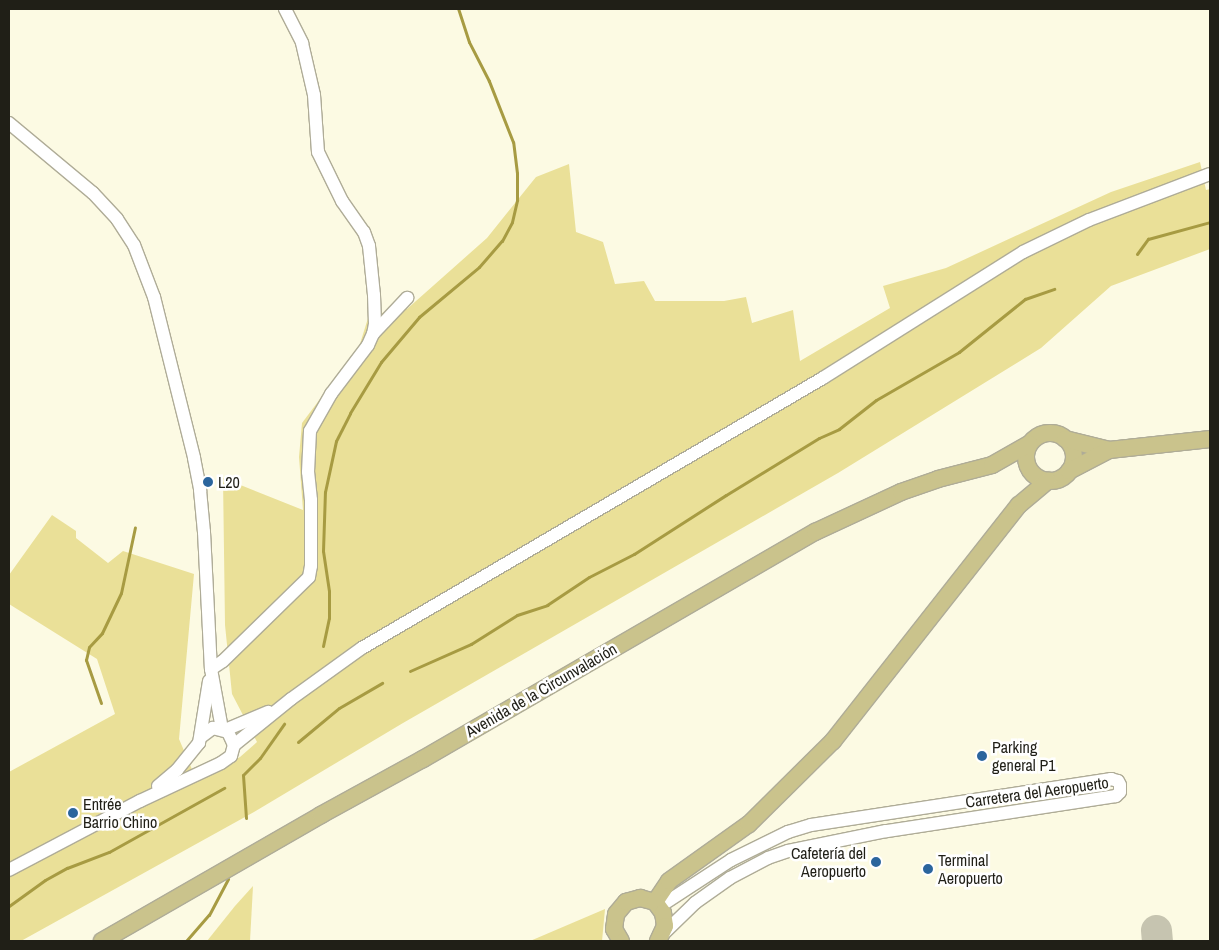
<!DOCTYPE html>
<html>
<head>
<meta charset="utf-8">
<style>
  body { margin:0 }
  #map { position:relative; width:1219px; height:950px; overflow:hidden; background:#fcfae3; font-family:"Archivo Narrow",sans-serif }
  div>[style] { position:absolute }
  .green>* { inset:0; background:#eae098 }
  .stream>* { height:3px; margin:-1.5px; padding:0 1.5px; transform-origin:1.5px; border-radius:1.5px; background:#a79b42 }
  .taxiway>* { height:31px; margin:-15.5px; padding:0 15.5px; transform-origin:15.5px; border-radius:15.5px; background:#c6c4b0 }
  .roads { filter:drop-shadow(1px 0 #afac97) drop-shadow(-1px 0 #afac97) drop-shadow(0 1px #afac97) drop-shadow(0 -1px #afac97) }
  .minor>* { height:12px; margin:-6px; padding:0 6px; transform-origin:6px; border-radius:6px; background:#fff }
  .major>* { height:16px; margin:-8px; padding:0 8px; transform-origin:8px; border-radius:8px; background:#cac38c }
  .major>.ring { margin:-8px; padding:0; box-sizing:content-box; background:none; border:16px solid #cac38c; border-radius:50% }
  .dots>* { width:14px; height:14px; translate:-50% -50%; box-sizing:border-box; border:2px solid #fff; border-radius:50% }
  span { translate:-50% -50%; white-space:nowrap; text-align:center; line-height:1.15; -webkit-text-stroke:5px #fff; paint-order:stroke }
  .poi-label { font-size:16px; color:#201f17 }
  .left { translate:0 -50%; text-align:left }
  .right { translate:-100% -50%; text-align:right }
  .street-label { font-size:16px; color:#201f17 }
  .frame { position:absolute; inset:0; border:10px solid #201f17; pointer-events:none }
</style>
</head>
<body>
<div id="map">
  <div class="green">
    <div style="clip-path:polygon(1200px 162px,1206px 190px,1210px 189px,1210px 249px,1111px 286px,1041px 348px,838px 473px,403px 723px,254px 812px,21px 941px,9px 941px,9px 772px,115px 714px,97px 659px,9px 604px,9px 575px,52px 515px,76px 531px,76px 538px,108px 563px,123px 551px,194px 574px,179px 739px,197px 781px,240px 757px,257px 742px,232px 694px,225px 625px,223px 478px,303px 510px,299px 457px,302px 423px,359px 347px,369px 315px,407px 309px,487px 238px,536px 177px,569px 164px,576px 232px,603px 242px,615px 284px,644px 281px,655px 301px,724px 301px,746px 297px,752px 323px,793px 310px,800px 361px,890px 308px,883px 286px,946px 268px,1111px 192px)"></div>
    <div style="clip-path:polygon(253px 886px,250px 941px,207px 941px,235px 906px)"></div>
    <div style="clip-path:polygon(605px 909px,602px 941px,530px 941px)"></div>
  </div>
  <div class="stream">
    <div style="left:1137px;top:254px;width:19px;rotate:-54deg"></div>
    <div style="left:1148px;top:239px;width:64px;rotate:-15.3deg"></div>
    <div style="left:323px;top:646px;width:29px;rotate:-78deg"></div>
    <div style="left:329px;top:618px;width:27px;rotate:-90deg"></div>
    <div style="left:329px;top:591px;width:40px;rotate:-98.5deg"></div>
    <div style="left:323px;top:551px;width:59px;rotate:-88.1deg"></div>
    <div style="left:325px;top:492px;width:52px;rotate:-77.8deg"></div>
    <div style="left:336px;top:441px;width:31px;rotate:-63deg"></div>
    <div style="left:350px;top:413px;width:60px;rotate:-58.7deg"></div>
    <div style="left:381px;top:362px;width:59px;rotate:-49.8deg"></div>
    <div style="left:419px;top:317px;width:78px;rotate:-39.8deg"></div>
    <div style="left:479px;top:267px;width:35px;rotate:-49deg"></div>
    <div style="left:502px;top:241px;width:21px;rotate:-62deg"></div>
    <div style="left:512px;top:222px;width:23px;rotate:-77deg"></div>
    <div style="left:517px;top:200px;width:27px;rotate:-90deg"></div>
    <div style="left:517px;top:173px;width:31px;rotate:-97deg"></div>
    <div style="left:513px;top:142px;width:66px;rotate:-111.5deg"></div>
    <div style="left:489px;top:81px;width:44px;rotate:-117.1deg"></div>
    <div style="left:469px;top:42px;width:35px;rotate:-108deg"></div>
    <div style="left:410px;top:671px;width:67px;rotate:-23.9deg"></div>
    <div style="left:471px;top:644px;width:54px;rotate:-32.2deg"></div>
    <div style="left:517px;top:615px;width:32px;rotate:-18deg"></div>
    <div style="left:547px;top:605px;width:50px;rotate:-33.7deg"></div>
    <div style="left:589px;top:577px;width:51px;rotate:-27.1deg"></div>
    <div style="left:634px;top:554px;width:109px;rotate:-32.7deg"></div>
    <div style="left:726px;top:495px;width:109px;rotate:-31.5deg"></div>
    <div style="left:819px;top:438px;width:22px;rotate:-24deg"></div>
    <div style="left:839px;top:429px;width:47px;rotate:-38.1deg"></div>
    <div style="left:876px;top:400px;width:96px;rotate:-30deg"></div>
    <div style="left:959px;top:352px;width:85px;rotate:-38.8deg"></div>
    <div style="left:1025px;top:299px;width:31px;rotate:-19deg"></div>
    <div style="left:101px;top:703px;width:46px;rotate:-109.2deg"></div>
    <div style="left:86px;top:660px;width:13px;rotate:-77deg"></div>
    <div style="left:89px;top:647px;width:19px;rotate:-47deg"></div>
    <div style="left:102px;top:633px;width:44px;rotate:-64.6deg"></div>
    <div style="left:121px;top:593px;width:67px;rotate:-78deg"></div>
    <div style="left:298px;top:742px;width:53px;rotate:-39.7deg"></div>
    <div style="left:339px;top:708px;width:50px;rotate:-30.2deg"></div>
    <div style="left:246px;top:818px;width:43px;rotate:-94deg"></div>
    <div style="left:243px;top:775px;width:24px;rotate:-45deg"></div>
    <div style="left:260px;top:758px;width:42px;rotate:-54.8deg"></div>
    <div style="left:9px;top:906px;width:44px;rotate:-35.8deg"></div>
    <div style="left:45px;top:880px;width:25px;rotate:-29deg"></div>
    <div style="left:67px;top:868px;width:45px;rotate:-20.9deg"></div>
    <div style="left:109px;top:852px;width:132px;rotate:-29.1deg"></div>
    <div style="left:186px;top:941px;width:35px;rotate:-49deg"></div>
    <div style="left:209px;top:915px;width:41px;rotate:-62.2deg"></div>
  </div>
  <div class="taxiway">
    <div style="left:1156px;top:930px;width:11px;rotate:85deg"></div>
  </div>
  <div class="roads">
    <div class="minor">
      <div style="left:285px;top:9px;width:38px;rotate:63deg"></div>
      <div style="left:302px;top:43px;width:53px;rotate:77deg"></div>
      <div style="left:314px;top:95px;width:57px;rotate:86deg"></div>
      <div style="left:318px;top:152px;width:55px;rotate:63.9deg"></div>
      <div style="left:342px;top:201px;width:38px;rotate:55deg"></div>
      <div style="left:364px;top:232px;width:15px;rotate:70deg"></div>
      <div style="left:369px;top:246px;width:49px;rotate:84.2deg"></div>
      <div style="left:374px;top:295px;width:29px;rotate:88deg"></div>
      <div style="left:375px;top:324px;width:10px;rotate:101deg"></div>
      <div style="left:9px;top:123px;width:109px;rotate:39.8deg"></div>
      <div style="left:93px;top:193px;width:35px;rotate:47deg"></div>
      <div style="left:117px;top:219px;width:31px;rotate:57deg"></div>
      <div style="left:134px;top:245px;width:56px;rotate:69deg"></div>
      <div style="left:154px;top:297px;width:166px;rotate:76deg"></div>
      <div style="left:194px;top:458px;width:33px;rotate:79deg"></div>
      <div style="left:200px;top:490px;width:42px;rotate:84.6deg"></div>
      <div style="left:204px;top:532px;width:137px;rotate:87.1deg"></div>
      <div style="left:211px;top:669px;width:61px;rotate:79.6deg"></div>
      <div style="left:211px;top:669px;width:14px;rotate:-34deg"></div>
      <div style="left:223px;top:661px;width:120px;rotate:-44.3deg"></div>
      <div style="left:309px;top:577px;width:11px;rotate:-80deg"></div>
      <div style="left:311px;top:566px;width:66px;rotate:-90deg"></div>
      <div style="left:311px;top:500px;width:28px;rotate:-96deg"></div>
      <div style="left:308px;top:472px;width:41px;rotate:-87.2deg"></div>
      <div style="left:310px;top:431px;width:43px;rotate:-60.4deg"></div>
      <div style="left:331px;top:394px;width:61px;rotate:-52.9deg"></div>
      <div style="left:368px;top:345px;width:12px;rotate:-66deg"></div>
      <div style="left:373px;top:334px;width:50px;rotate:-46.6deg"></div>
      <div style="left:225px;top:730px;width:47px;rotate:-22.7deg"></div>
      <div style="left:234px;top:745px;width:73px;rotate:-38.9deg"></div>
      <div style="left:291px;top:699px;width:87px;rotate:-35.7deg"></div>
      <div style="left:362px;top:648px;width:534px;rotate:-30.36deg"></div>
      <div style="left:823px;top:378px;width:236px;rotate:-32.2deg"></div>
      <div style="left:1023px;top:252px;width:73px;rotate:-25.9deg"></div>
      <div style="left:1089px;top:220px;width:129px;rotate:-20.8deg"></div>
      <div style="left:158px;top:786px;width:25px;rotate:-40deg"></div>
      <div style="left:177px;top:770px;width:35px;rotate:-51deg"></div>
      <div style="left:199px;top:743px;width:63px;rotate:-80.8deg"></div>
      <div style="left:9px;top:870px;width:148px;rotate:-27.8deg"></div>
      <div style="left:140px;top:801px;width:89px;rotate:-25.1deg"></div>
      <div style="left:221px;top:763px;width:12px;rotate:-35deg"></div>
      <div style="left:231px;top:756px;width:11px;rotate:-75deg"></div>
      <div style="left:234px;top:745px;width:14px;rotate:-115deg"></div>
      <div style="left:228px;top:732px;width:16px;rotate:-165deg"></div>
      <div style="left:213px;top:728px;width:15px;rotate:143deg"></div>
      <div style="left:659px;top:907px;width:86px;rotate:-33.1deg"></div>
      <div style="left:731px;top:860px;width:64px;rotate:-26.2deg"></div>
      <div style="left:788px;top:832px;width:24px;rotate:-17deg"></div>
      <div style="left:811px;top:825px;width:304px;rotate:-8.7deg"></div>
      <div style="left:1111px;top:779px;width:7px;rotate:16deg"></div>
      <div style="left:1118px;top:781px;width:4px;rotate:63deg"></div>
      <div style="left:1120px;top:785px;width:7px;rotate:90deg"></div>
      <div style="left:1120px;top:792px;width:6px;rotate:135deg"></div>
      <div style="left:1116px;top:796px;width:233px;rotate:171.3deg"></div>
      <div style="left:886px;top:831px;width:100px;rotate:168.5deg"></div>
      <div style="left:788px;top:851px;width:21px;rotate:161deg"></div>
      <div style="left:768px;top:858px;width:43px;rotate:152.2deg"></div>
      <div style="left:730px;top:878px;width:43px;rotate:144.5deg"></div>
      <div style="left:695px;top:903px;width:43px;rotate:135.9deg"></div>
    </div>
    <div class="major">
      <div class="ring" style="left:1026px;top:433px;width:32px;height:32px"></div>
      <div style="left:1065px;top:439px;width:45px;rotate:14deg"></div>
      <div style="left:1109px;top:450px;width:102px;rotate:-6.2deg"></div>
      <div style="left:1069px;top:471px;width:45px;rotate:-27.7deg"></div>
      <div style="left:655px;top:902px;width:25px;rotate:-56deg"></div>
      <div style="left:669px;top:881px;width:98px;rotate:-35.5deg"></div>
      <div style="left:749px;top:824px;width:118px;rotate:-44.7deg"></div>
      <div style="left:833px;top:741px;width:300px;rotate:-51.8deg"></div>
      <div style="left:1019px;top:505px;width:38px;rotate:-40deg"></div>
      <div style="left:102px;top:941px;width:253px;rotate:-29.9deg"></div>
      <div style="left:321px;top:815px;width:116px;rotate:-28.8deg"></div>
      <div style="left:423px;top:759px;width:453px;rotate:-30.1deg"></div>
      <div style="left:815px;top:532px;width:95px;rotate:-24.9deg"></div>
      <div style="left:901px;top:492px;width:39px;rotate:-19deg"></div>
      <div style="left:938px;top:479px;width:56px;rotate:-14.5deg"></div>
      <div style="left:992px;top:465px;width:43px;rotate:-29.6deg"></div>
      <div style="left:621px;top:941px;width:14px;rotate:-120deg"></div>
      <div style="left:614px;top:929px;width:15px;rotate:-82deg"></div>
      <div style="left:616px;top:914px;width:16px;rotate:-50deg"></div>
      <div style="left:626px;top:902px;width:15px;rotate:-16deg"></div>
      <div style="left:640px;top:898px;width:16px;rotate:15deg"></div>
      <div style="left:655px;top:902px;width:14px;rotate:54deg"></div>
      <div style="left:663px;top:913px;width:13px;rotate:81deg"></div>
      <div style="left:665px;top:926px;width:17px;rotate:115deg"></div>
    </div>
  </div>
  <div class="dots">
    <div style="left:208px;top:482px;background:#2b659d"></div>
    <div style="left:982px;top:756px;background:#2b659d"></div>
    <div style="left:73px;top:813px;background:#2b659d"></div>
    <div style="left:876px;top:862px;background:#2b659d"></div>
    <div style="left:928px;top:869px;background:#2b659d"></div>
  </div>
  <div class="poi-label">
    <span class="left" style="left:218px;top:482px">L20</span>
    <span class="left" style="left:992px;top:756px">Parking<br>general P1</span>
    <span class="left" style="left:83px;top:813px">Entrée<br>Barrio Chino</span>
    <span class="right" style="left:866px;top:862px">Cafetería del<br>Aeropuerto</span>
    <span class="left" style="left:938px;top:869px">Terminal<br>Aeropuerto</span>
  </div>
  <div class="street-label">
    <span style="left:541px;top:690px;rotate:-30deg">Avenida de la Circunvalación</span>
    <span style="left:1037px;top:792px;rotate:-8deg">Carretera del Aeropuerto</span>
  </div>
  <div class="frame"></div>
</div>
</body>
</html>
